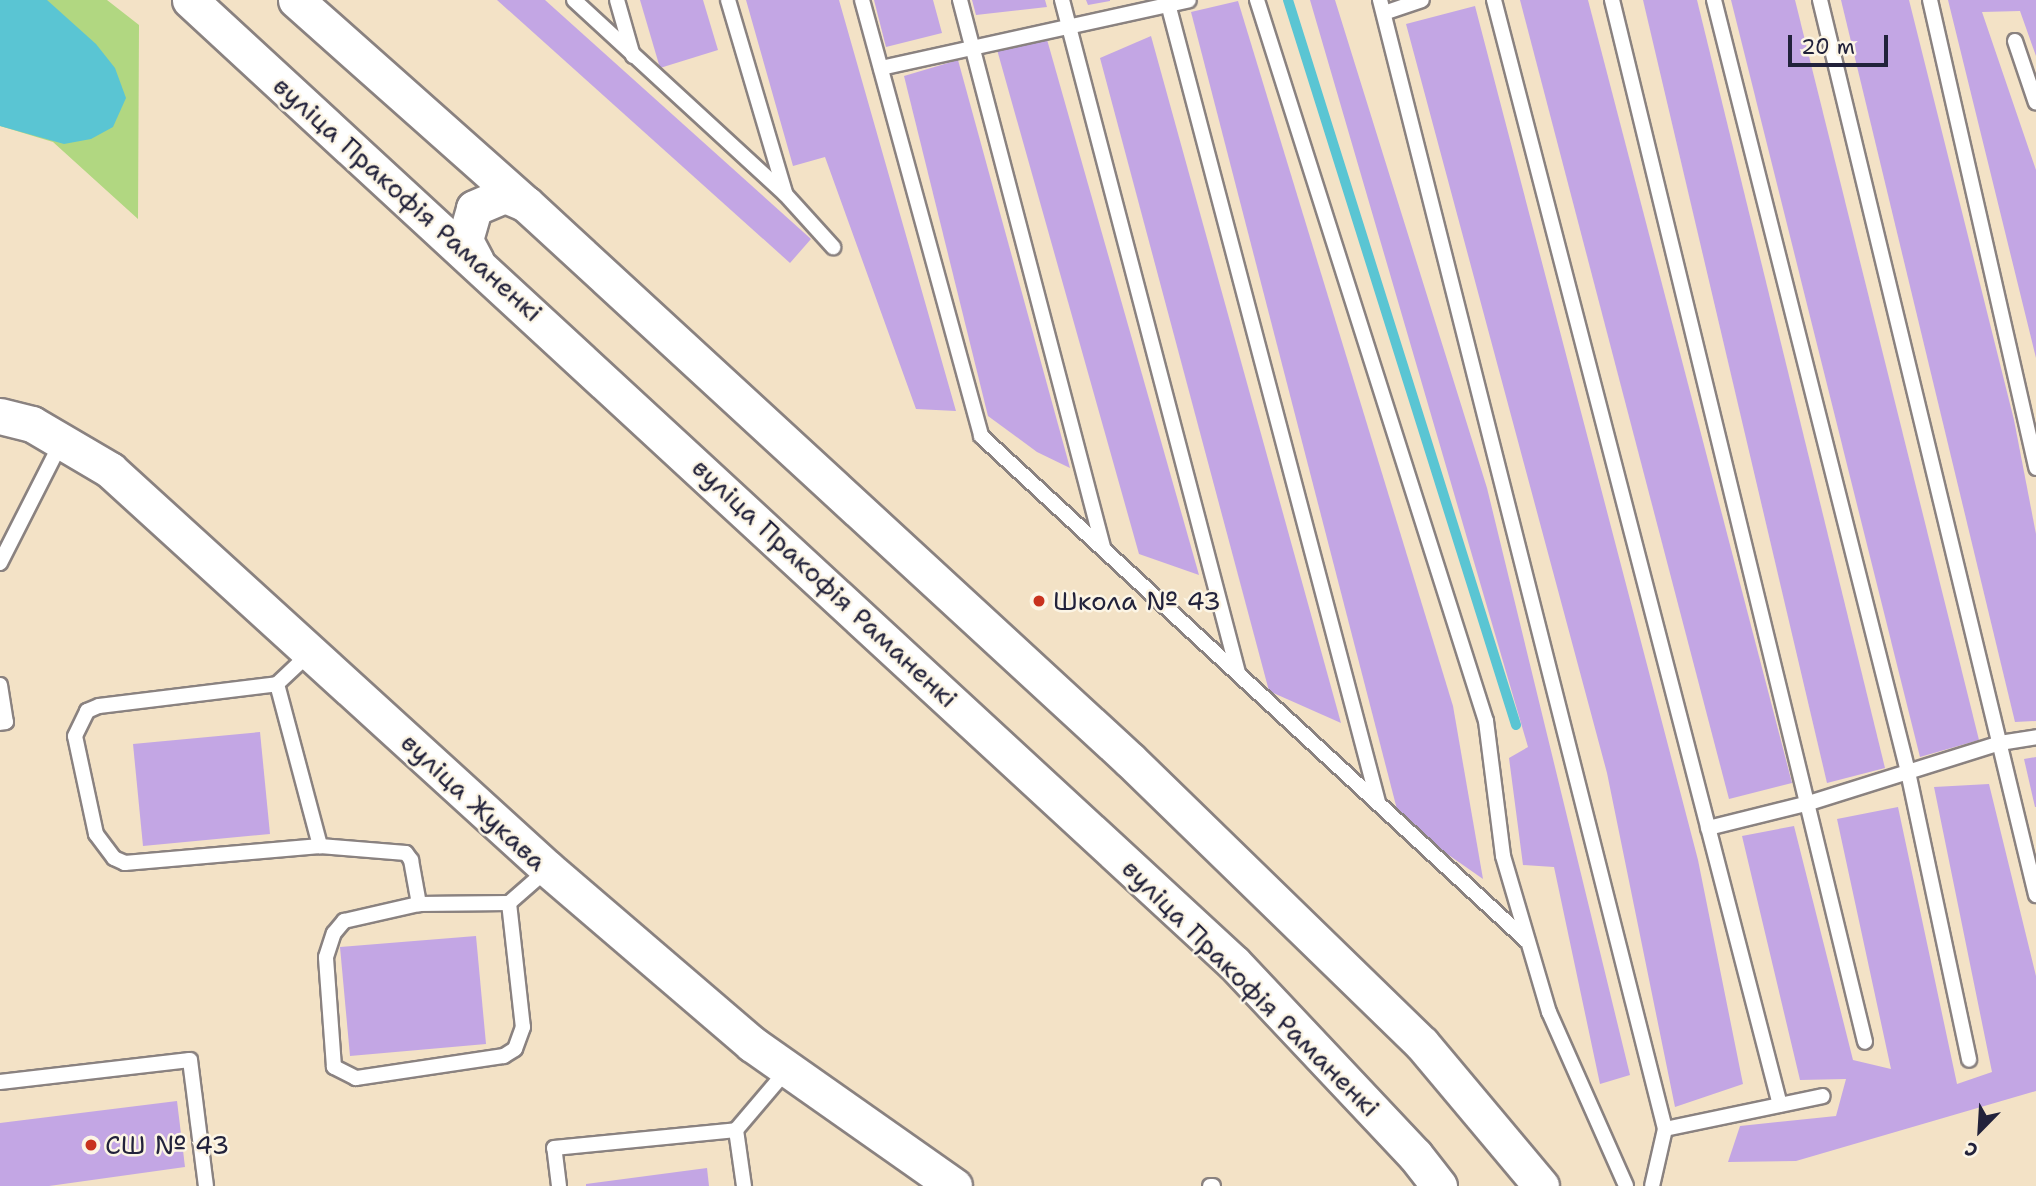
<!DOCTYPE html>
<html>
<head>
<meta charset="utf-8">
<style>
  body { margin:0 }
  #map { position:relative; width:2036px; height:1186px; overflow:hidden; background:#f3e2c6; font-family:"Shantell Sans",sans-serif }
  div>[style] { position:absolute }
  .green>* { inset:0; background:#b1d781 }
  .water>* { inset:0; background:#5ac5d3 }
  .stream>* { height:10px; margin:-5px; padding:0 5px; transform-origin:5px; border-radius:5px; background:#5ac5d3 }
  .building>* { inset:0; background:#c3a6e4 }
  .roads { filter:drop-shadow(2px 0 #8a8280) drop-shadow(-2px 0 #8a8280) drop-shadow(0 2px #8a8280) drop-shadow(0 -2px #8a8280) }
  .service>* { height:14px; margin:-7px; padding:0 7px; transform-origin:7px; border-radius:7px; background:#fff }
  .tertiary>* { height:35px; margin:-17.5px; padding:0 17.5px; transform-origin:17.5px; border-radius:17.5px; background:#fff }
  .dots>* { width:19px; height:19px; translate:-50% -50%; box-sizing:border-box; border:4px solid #fcf5e5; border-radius:50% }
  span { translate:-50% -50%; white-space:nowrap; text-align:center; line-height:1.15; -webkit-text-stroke:5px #fcf5e5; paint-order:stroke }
  .street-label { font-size:26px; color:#22223b }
  .poi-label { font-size:26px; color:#22223b }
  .left { translate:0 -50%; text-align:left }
  .north { position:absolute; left:1945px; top:1095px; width:70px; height:70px; -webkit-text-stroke:5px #fcf5e5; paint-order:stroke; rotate:204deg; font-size:19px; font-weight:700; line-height:28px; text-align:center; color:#22223b }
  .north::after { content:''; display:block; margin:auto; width:24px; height:32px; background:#22223b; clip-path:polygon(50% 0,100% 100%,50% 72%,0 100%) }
  .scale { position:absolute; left:1788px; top:35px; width:100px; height:32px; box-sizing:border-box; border:4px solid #22223b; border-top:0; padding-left:9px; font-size:21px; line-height:24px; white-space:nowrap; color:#22223b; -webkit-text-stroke:5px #fcf5e5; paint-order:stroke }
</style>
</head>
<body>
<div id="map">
  <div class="green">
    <div style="clip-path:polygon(0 0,107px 0,139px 25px,138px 219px,53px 142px,0 126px)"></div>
  </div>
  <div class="water">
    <div style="clip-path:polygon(0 0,47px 0,96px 44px,115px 68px,126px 98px,113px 127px,91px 139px,64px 144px,0 126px)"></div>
  </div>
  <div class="stream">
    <div style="left:1288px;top:0;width:760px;rotate:72.54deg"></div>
  </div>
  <div class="building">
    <div style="clip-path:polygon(497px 0,545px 0,811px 239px,790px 263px)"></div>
    <div style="clip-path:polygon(640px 0,703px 0,718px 50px,660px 68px)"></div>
    <div style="clip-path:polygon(746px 0,839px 0,956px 411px,916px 409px,825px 157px,793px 166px)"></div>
    <div style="clip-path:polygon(874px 0,933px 0,942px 33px,886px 47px)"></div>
    <div style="clip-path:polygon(972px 0,1045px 0,1047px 7px,976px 15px)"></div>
    <div style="clip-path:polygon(1086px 0,1110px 0,1110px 1px,1088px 5px)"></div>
    <div style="clip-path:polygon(1310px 0,1335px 0,1487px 488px,1630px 1075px,1600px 1084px,1554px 867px,1523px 865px,1509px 758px,1528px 747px)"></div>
    <div style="clip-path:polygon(1520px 0,1588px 0,1792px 783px,1729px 799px)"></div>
    <div style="clip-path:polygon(1643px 0,1697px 0,1885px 768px,1827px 783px)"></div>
    <div style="clip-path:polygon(1731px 0,1795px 0,1979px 740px,1920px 757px)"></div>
    <div style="clip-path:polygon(1841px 0,1909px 0,2014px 420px,2036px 534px,2036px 721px,2015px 722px)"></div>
    <div style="clip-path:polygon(1948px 0,2036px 0,2036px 56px,2020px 11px,1982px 12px,2036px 170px,2036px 358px)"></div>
    <div style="clip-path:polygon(1238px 1px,1453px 706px,1483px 879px,1400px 821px,1191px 12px)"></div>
    <div style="clip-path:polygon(1475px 6px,1698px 860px,1743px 1084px,1675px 1107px,1607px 773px,1406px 24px)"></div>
    <div style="clip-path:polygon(1046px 36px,1199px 575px,1139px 554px,996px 46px)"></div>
    <div style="clip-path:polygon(1151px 36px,1341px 723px,1269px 691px,1100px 58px)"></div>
    <div style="clip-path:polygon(958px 60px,1070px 468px,1037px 452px,988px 416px,904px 76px)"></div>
    <div style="clip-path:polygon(260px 732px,270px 834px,143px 846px,133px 744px)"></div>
    <div style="clip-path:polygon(2036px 757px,2036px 807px,2035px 807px,2024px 759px)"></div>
    <div style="clip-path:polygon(1989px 784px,2036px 976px,2036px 1091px,1796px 1161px,1728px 1162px,1740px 1126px,1836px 1116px,1846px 1079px,1800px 1080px,1742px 836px,1794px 826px,1853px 1060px,1891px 1069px,1837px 819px,1898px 807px,1957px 1084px,1992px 1072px,1934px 787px)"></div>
    <div style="clip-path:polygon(476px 936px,486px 1044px,350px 1056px,340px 947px)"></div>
    <div style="clip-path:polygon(177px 1101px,185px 1167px,49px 1186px,0 1186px,0 1123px)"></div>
    <div style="clip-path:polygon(707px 1168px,709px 1186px,586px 1186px,586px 1184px)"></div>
  </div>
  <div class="roads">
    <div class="service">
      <div style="left:574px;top:0;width:287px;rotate:42.6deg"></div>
      <div style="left:785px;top:194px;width:72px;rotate:47.8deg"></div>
      <div style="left:617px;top:0;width:58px;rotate:74.1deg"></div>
      <div style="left:728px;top:0;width:201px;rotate:73.5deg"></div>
      <div style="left:862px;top:0;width:452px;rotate:74.7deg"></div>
      <div style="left:981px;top:436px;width:744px;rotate:42.77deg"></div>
      <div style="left:960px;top:0;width:565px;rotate:75.35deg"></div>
      <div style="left:1062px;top:0;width:696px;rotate:75.34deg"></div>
      <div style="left:1167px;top:0;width:829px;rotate:75.26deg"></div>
      <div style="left:1257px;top:0;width:756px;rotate:72.38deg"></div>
      <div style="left:1486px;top:721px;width:136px;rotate:82.8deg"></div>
      <div style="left:1503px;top:856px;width:163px;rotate:73.6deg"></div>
      <div style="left:1549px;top:1012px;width:190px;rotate:66.1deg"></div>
      <div style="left:1380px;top:0;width:1164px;rotate:75.83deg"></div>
      <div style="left:1665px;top:1129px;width:58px;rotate:102.8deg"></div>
      <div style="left:1494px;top:0;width:1141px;rotate:75.49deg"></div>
      <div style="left:1612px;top:0;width:1072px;rotate:76.35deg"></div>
      <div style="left:1714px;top:0;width:796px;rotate:75.89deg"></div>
      <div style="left:1908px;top:772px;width:294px;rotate:78deg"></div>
      <div style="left:1820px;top:0;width:921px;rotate:76.43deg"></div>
      <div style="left:1930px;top:0;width:480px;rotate:77.2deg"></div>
      <div style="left:1384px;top:13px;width:40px;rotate:-18.9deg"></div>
      <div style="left:2015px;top:41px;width:65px;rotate:71.3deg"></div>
      <div style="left:881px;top:68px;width:315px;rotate:-12.4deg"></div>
      <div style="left:0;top:563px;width:137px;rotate:-63.1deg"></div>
      <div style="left:277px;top:684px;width:168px;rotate:75.1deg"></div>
      <div style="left:320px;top:846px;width:196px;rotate:175deg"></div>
      <div style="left:125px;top:863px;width:12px;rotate:-156deg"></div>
      <div style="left:114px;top:858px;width:30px;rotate:-127deg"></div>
      <div style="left:96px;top:834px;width:100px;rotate:-102.1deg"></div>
      <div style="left:75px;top:736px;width:28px;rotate:-64deg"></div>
      <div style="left:87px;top:711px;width:13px;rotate:-23deg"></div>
      <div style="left:99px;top:706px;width:179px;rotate:-7deg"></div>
      <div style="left:277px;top:684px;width:45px;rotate:-43.2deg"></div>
      <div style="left:0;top:685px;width:37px;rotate:81deg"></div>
      <div style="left:6px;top:722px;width:6px;rotate:171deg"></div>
      <div style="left:1708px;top:828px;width:104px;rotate:-13.9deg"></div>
      <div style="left:1809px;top:803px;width:200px;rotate:-17.4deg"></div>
      <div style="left:2000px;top:743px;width:36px;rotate:-9deg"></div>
      <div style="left:320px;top:846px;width:86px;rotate:4.7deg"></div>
      <div style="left:406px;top:853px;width:9px;rotate:54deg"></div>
      <div style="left:411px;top:860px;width:45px;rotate:79.7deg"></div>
      <div style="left:509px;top:903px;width:125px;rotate:83.6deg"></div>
      <div style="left:523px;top:1027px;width:23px;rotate:110deg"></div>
      <div style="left:515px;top:1049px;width:13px;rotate:148deg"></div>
      <div style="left:504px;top:1056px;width:150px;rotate:171.5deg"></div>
      <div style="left:356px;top:1078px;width:25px;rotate:-153deg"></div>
      <div style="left:334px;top:1067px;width:110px;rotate:-94.2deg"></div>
      <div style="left:326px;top:957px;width:25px;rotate:-72deg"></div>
      <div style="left:334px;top:933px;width:16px;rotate:-50deg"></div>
      <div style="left:344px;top:921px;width:77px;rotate:-12.8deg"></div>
      <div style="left:419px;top:904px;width:90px;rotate:-0.6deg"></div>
      <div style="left:509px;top:903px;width:52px;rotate:-41.1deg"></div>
      <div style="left:0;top:1082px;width:191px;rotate:-6.6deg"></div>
      <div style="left:190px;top:1060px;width:127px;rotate:82.8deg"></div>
      <div style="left:1665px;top:1129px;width:161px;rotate:-11.8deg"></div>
      <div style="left:736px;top:1130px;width:57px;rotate:81.9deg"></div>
      <div style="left:559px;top:1186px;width:38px;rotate:-97deg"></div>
      <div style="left:554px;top:1148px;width:183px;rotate:-5.6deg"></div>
      <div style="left:736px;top:1130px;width:77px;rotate:-49.7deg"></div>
      <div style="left:1210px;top:1186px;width:3px"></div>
    </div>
    <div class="tertiary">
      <div style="left:190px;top:0;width:1420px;rotate:42.69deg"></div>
      <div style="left:1234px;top:963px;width:264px;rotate:46.7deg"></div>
      <div style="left:1415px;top:1155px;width:39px;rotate:52deg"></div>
      <div style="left:296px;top:0;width:307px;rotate:41.6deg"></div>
      <div style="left:526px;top:204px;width:821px;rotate:42.63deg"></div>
      <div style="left:1130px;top:760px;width:407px;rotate:44.2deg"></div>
      <div style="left:1422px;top:1044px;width:185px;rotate:50deg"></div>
      <div style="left:476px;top:261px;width:24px;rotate:-118deg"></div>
      <div style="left:465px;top:240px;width:33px;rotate:-74deg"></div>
      <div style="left:474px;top:208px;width:34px;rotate:-23deg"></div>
      <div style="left:505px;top:195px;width:23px;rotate:23deg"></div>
      <div style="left:0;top:416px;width:33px;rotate:14deg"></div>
      <div style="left:32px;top:424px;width:91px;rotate:30.5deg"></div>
      <div style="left:110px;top:470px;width:592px;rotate:42.33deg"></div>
      <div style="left:548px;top:869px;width:269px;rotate:40.6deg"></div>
      <div style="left:752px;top:1044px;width:247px;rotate:35.1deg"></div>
    </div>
  </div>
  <div class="dots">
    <div style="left:1039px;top:601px;background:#c8321e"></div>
    <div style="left:91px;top:1145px;background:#c8321e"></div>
  </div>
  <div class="street-label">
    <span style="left:408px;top:199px;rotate:42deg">вуліца Пракофія Раманенкі</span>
    <span style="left:825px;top:583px;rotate:43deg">вуліца Пракофія Раманенкі</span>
    <span style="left:474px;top:802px;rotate:43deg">вуліца Жукава</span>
    <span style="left:1251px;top:988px;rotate:45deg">вуліца Пракофія Раманенкі</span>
  </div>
  <div class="poi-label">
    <span class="left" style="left:1053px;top:601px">Школа № 43</span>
    <span class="left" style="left:105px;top:1145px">СШ № 43</span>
  </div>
  <div class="north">С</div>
  <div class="scale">20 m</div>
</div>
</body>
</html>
